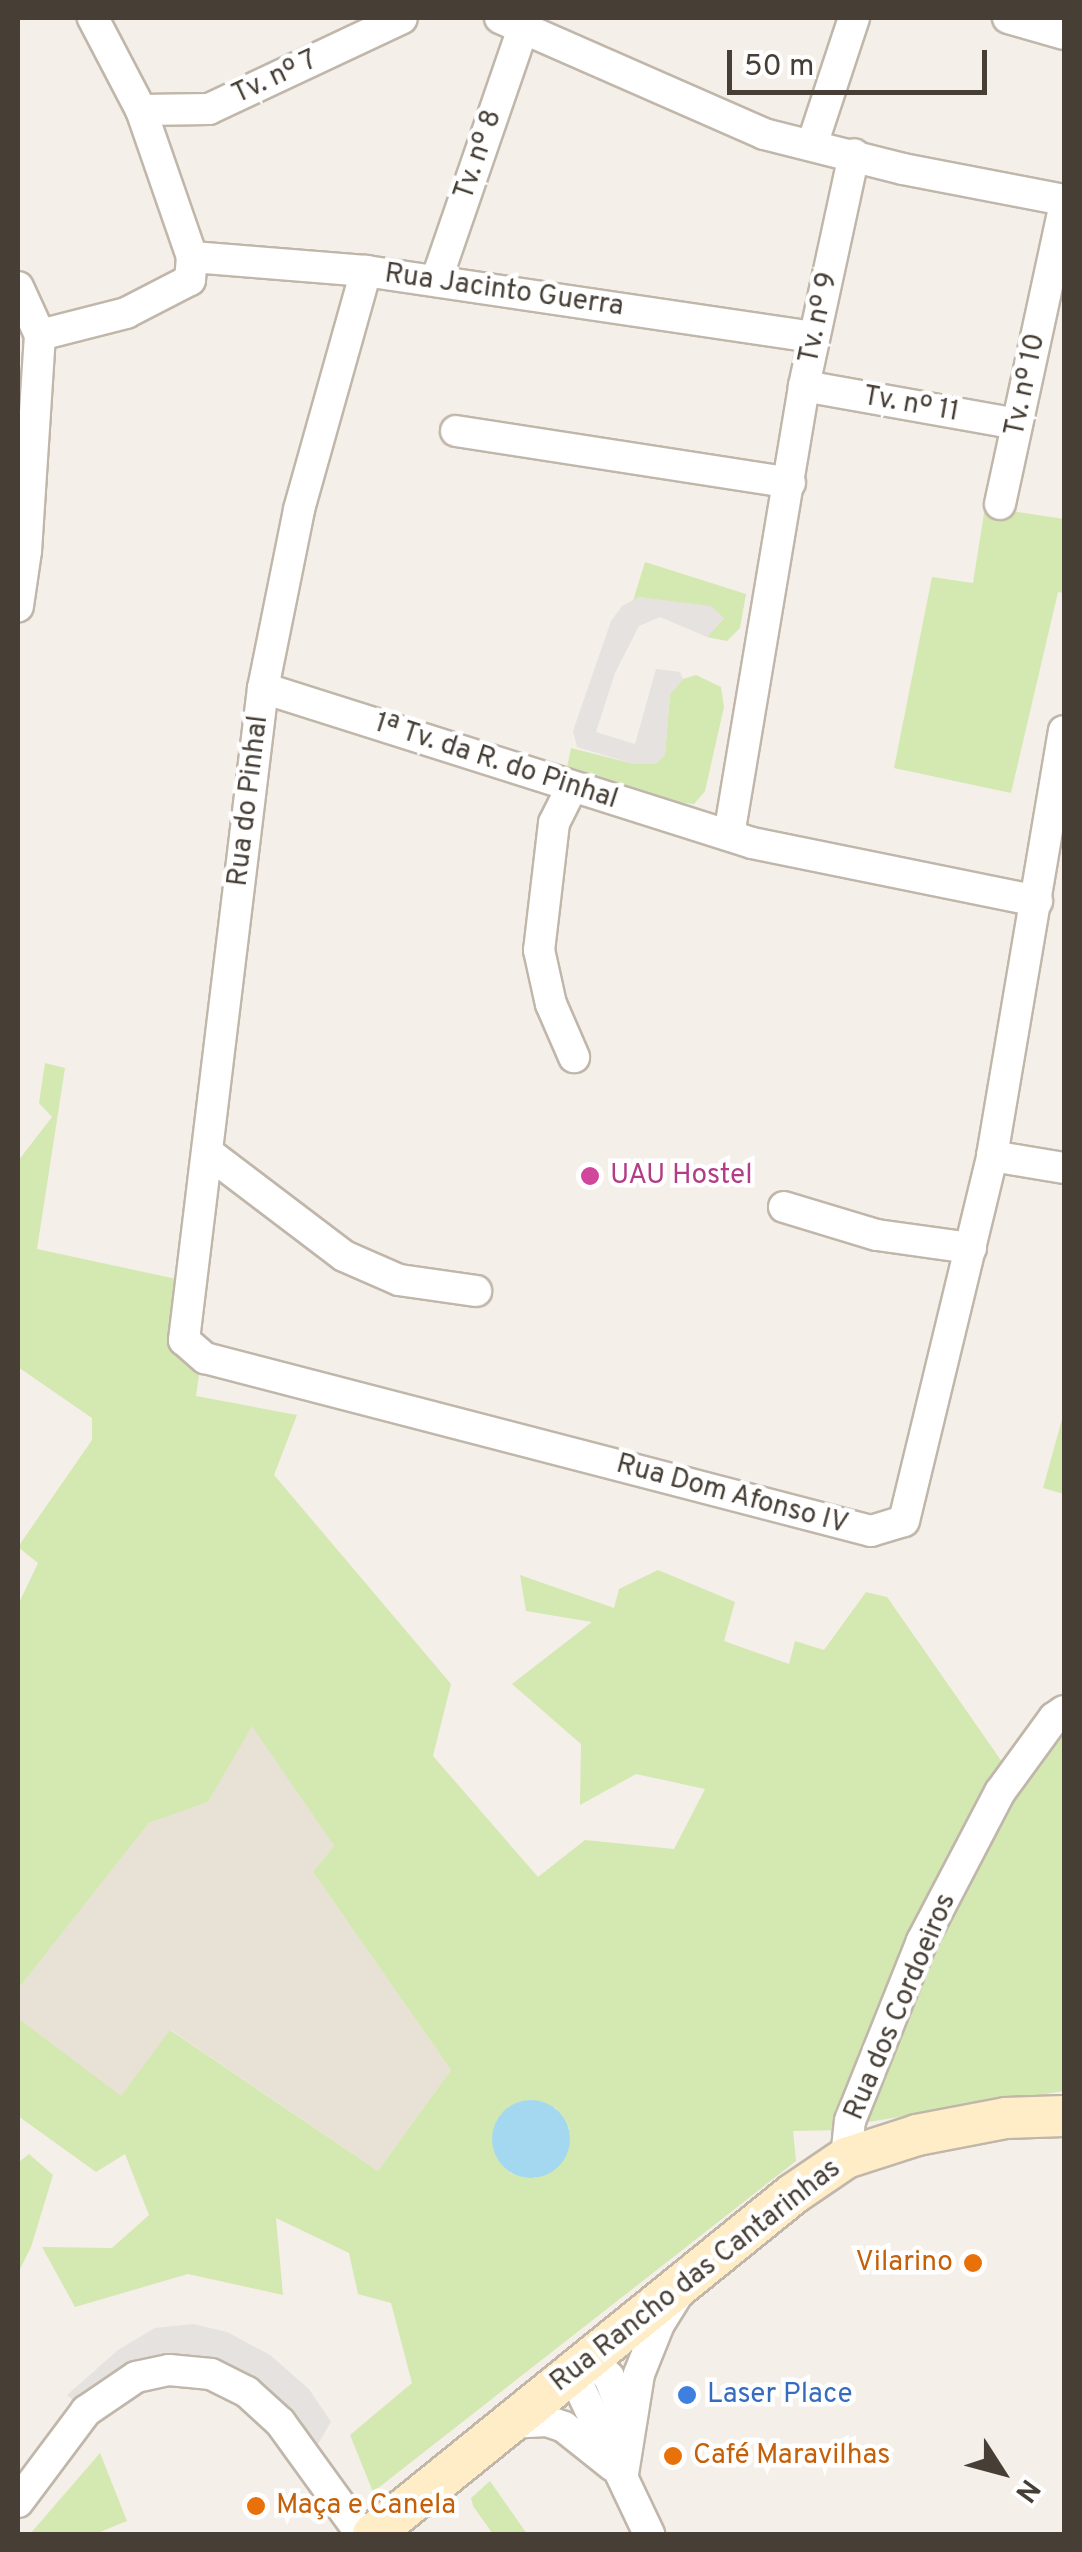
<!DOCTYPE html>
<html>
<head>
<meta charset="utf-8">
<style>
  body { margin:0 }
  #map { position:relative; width:1082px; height:2552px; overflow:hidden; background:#f4efe8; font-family:Overpass,sans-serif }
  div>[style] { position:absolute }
  .residential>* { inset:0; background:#e8e1d6 }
  .green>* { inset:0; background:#d4e8b1 }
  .parking>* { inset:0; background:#e5e2e0 }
  .water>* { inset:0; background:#a4d8f1 }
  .round { border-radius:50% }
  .roads { filter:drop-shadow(2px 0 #c0b6aa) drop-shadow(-2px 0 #c0b6aa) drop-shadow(0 2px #c0b6aa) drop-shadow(0 -2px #c0b6aa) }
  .street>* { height:30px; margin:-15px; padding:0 15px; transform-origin:15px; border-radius:15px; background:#fff }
  .secondary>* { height:40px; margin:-20px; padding:0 20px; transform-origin:20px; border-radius:20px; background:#ffedc7 }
  .dots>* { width:28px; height:28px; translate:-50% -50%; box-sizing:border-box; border:5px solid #fff; border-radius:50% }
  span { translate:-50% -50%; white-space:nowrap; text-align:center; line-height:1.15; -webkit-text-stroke:9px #fff; paint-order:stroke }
  .street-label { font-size:28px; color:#473f36 }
  .hotel-label { font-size:28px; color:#b23c85 }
  .left { translate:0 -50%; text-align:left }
  .food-label { font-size:28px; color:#c56008 }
  .right { translate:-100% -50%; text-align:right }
  .shop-label { font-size:28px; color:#366cbe }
  .frame { position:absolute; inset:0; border:20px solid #473f36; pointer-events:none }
  .north { position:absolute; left:952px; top:2422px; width:100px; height:100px; -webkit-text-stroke:8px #fff; paint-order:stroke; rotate:126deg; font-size:28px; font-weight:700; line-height:40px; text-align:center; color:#473f36 }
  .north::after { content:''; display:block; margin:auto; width:35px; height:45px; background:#473f36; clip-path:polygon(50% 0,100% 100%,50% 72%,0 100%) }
  .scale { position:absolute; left:727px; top:50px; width:260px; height:45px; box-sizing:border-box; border:5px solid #473f36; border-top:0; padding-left:12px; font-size:30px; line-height:35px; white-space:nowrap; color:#473f36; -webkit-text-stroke:8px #fff; paint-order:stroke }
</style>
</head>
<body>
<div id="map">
  <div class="residential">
    <div style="clip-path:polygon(252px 1725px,334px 1846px,313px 1872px,451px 2070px,378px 2171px,171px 2030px,121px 2097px,18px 2018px,18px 1989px,149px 1823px,208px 1802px)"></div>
  </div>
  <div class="green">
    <div style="clip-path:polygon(985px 507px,1064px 519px,1064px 593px,1058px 592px,1011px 793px,894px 768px,932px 577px,973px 583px)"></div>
    <div style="clip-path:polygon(645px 562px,746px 594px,740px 628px,727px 641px,707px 637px,724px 618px,639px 597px,633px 601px)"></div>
    <div style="clip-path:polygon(696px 675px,721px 687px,724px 707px,705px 791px,694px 804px,674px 802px,566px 772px,571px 748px,634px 764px,655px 764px,665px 754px,670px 694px,683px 679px)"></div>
    <div style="clip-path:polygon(evenodd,45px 1063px,65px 1068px,37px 1249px,181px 1280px,173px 1350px,200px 1367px,196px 1396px,297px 1415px,274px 1475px,451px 1684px,433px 1756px,538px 1877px,585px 1840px,674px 1849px,705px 1789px,636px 1774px,580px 1805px,581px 1744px,512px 1684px,592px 1622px,526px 1611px,520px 1575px,614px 1608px,619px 1589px,658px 1570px,735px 1602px,724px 1641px,789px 1664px,795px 1641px,824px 1650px,866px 1592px,887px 1597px,1007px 1769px,838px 2130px,793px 2131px,796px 2161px,373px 2492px,350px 2435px,412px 2383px,391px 2303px,358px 2294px,349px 2253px,276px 2218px,283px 2295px,188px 2274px,75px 2307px,42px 2247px,112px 2248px,149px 2215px,125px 2154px,96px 2172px,18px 2116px,18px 2018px,121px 2096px,170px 2030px,378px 2171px,451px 2070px,313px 1872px,334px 1846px,252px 1726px,208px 1802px,149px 1823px,18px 1989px,18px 1605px,38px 1563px,18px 1547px,92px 1440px,92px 1418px,18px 1367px,18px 1161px,52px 1117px,39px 1103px,45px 1063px,555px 2107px,569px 2128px,536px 2178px,510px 2173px,555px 2107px)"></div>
    <div style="clip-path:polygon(1064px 1412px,1064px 1494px,1043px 1488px)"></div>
    <div style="clip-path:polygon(1064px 1733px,1064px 2091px,868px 2122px,905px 2008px,1020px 1788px,1055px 1738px)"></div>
    <div style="clip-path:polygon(29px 2154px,53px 2175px,31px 2247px,18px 2273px,18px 2163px)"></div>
    <div style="clip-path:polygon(100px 2453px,127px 2521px,95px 2534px,30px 2534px)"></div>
    <div style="clip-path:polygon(490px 2481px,527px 2534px,493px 2534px,473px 2506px,471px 2498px)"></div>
  </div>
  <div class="parking">
    <div style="clip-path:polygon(639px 597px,711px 606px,724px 618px,707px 637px,660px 617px,639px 626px,615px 673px,596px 732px,635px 744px,656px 669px,680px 672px,683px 679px,670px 694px,665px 755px,655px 764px,634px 764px,577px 747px,573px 731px,611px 621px,622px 606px)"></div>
    <div style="clip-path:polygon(193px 2324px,227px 2332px,270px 2355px,309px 2389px,331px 2422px,309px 2459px,280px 2422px,169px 2370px,86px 2411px,67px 2395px,118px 2350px,155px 2328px)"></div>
  </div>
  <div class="water">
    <div class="round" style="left:492px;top:2100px;width:78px;height:78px"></div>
  </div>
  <div class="roads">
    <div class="street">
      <div style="left:500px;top:18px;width:288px;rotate:23.7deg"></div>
      <div style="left:764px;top:134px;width:143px;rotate:14.1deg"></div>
      <div style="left:903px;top:169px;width:164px;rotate:10.9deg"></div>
      <div style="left:1008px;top:18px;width:58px;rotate:15.9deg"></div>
      <div style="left:141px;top:110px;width:68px;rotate:-0.8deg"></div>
      <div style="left:209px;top:109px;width:213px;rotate:-25.2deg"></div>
      <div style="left:812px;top:145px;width:134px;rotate:-71.7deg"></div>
      <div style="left:192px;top:257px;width:175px;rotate:4.6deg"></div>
      <div style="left:366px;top:271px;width:453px;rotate:8.4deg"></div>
      <div style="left:366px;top:271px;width:248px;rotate:105.7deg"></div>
      <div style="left:299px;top:510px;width:182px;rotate:101.4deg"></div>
      <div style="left:263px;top:688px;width:657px;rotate:96.91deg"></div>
      <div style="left:184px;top:1340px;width:28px;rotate:41deg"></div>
      <div style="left:205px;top:1358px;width:688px;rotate:14.56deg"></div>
      <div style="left:871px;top:1531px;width:34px;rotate:-17deg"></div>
      <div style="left:904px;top:1521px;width:375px;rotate:-76.4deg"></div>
      <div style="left:992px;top:1156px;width:431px;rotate:-80.4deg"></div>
      <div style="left:436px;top:281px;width:267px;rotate:-71deg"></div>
      <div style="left:18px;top:287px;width:53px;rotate:65.4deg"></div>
      <div style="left:40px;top:335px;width:216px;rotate:93.7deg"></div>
      <div style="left:26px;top:551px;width:56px;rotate:98.3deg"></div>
      <div style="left:40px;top:335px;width:89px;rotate:-14.3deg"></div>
      <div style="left:126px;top:313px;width:72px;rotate:-27.3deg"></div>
      <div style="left:190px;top:280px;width:23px;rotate:-85deg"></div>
      <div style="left:192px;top:257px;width:156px;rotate:-109.1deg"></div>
      <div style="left:141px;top:110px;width:104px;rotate:-117.6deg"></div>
      <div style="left:804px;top:386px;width:216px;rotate:10.1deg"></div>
      <div style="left:456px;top:431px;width:338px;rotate:8.8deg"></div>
      <div style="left:1000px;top:504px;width:303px;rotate:-77.8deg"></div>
      <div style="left:263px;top:688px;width:513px;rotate:17.59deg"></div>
      <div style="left:752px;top:843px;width:291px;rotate:11.5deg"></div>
      <div style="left:572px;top:787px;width:40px;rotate:116.6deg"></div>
      <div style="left:554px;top:823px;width:128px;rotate:96.7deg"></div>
      <div style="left:539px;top:950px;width:55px;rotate:77.5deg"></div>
      <div style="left:551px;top:1004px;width:58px;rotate:66.5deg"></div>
      <div style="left:729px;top:835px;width:455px;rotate:-80.5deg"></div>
      <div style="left:804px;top:386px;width:237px;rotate:-77.8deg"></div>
      <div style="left:207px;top:1152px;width:172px;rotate:37.2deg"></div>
      <div style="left:344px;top:1256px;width:60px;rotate:23.6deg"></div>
      <div style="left:399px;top:1280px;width:78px;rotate:8.1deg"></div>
      <div style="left:992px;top:1156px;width:73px;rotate:9.5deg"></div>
      <div style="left:784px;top:1207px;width:97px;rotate:16.8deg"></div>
      <div style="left:877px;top:1235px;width:95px;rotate:7.9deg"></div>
      <div style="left:846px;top:2158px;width:37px;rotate:-84deg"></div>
      <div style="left:850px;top:2121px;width:194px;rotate:-68.2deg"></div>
      <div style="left:922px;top:1941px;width:168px;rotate:-62.4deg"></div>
      <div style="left:1000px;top:1792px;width:92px;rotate:-53.9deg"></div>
      <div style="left:1054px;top:1718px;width:12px;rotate:-35deg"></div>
      <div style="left:583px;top:2362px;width:14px;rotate:12deg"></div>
      <div style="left:597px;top:2365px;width:17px;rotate:45deg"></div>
      <div style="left:609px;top:2377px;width:52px;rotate:68.4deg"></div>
      <div style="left:576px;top:2368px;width:10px;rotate:96deg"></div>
      <div style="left:575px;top:2378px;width:173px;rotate:64.6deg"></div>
      <div style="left:509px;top:2423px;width:38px;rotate:-3deg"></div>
      <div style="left:547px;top:2421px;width:18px;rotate:19deg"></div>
      <div style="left:564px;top:2427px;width:63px;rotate:38.5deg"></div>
      <div style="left:623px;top:2474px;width:101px;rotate:-80.9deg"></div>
      <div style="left:639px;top:2374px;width:54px;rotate:-68.2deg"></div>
      <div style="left:659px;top:2324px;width:32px;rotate:-58deg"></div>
      <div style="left:18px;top:2502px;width:114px;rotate:-53.2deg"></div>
      <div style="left:86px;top:2411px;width:60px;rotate:-34.2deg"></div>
      <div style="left:136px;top:2377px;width:34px;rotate:-12deg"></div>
      <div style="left:169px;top:2370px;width:42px;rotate:5.4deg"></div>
      <div style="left:211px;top:2374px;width:40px;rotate:26.6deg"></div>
      <div style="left:247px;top:2392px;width:45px;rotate:42.3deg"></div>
      <div style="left:280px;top:2422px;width:138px;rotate:54.1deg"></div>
    </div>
    <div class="secondary">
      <div style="left:373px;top:2534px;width:540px;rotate:-38.99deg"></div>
      <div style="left:793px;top:2194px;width:64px;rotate:-34.2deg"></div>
      <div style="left:846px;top:2158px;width:75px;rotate:-17.9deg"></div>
      <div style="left:917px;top:2135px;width:91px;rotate:-10.8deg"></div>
      <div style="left:1006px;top:2118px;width:58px;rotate:-2deg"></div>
    </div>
  </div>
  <div class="dots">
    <div style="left:590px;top:1176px;background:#d1479c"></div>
    <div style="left:973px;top:2263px;background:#e8710a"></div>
    <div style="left:687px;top:2395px;background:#3f7fe0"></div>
    <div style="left:673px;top:2456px;background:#e8710a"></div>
    <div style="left:256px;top:2506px;background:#e8710a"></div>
  </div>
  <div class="street-label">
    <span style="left:275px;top:78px;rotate:-25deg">Tv. nº 7</span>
    <span style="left:479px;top:155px;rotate:-71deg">Tv. nº 8</span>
    <span style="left:504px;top:291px;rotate:8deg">Rua Jacinto Guerra</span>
    <span style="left:819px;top:318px;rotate:-78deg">Tv. nº 9</span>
    <span style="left:1026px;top:385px;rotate:-78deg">Tv. nº 10</span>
    <span style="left:911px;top:405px;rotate:10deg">Tv. nº 11</span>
    <span style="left:496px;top:762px;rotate:18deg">1ª Tv. da R. do Pinhal</span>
    <span style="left:249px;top:801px;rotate:-83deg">Rua do Pinhal</span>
    <span style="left:732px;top:1495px;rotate:15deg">Rua Dom Afonso IV</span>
    <span style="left:901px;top:2007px;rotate:-67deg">Rua dos Cordoeiros</span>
    <span style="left:696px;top:2276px;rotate:-38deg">Rua Rancho das Cantarinhas</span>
  </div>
  <div class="hotel-label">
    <span class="left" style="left:610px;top:1176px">UAU Hostel</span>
  </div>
  <div class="food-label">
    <span class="right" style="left:953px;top:2263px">Vilarino</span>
    <span class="left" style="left:693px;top:2456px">Café Maravilhas</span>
    <span class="left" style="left:276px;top:2506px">Maça e Canela</span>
  </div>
  <div class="shop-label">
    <span class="left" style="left:707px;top:2395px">Laser Place</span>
  </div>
  <div class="frame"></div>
  <div class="north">N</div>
  <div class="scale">50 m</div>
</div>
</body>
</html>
